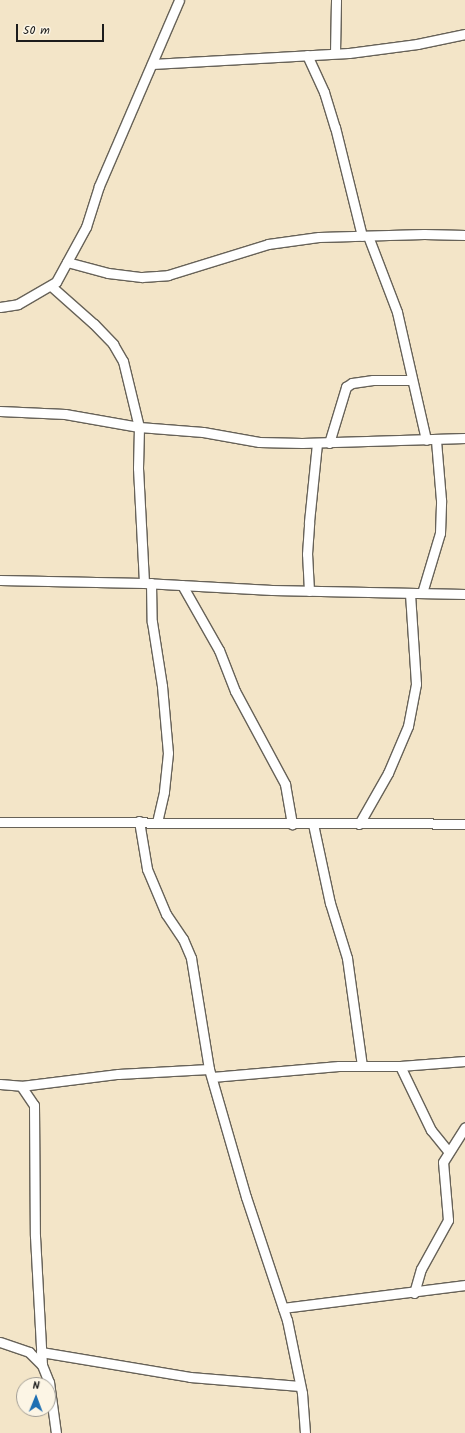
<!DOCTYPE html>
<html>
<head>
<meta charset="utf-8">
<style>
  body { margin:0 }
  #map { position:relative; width:465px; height:1433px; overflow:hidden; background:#f3e5c8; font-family:Kalam,sans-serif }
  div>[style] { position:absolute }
  .roads { filter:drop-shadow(1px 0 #676258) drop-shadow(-1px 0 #676258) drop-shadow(0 1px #676258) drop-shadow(0 -1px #676258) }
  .street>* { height:9px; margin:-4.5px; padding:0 4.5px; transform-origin:4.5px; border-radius:4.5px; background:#fff }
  span { translate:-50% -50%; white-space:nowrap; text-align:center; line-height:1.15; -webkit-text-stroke:3px #fcf5e5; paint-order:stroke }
  .north { position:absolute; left:16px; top:1377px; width:40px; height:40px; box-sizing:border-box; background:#fcf5e5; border:1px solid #a29e95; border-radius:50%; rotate:1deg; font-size:11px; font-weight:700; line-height:16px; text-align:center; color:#1c1c1c }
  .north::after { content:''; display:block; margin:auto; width:14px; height:18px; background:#1f6fb2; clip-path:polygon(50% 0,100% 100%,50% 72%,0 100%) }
  .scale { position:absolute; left:16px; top:24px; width:88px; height:18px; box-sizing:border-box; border:2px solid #1c1c1c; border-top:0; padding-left:5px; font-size:12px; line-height:14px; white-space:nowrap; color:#1c1c1c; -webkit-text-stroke:3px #fcf5e5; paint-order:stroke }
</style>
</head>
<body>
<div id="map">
  <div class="roads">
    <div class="street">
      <div style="left:335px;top:53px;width:53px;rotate:-88.9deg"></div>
      <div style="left:307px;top:55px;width:41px;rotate:65.3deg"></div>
      <div style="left:324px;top:92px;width:37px;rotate:73deg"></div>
      <div style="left:335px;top:127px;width:112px;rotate:76.1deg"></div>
      <div style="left:152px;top:64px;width:197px;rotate:-3.2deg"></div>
      <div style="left:349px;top:53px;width:69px;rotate:-7.5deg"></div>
      <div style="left:417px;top:44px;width:49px;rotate:-11.8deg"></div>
      <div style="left:368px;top:236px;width:81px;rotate:69.1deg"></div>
      <div style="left:397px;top:312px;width:131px;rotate:77.2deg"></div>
      <div style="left:67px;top:262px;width:42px;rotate:15deg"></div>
      <div style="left:108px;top:273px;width:34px;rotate:7deg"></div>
      <div style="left:142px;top:277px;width:26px;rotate:-4deg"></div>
      <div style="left:168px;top:275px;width:105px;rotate:-17.2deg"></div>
      <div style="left:268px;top:244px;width:51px;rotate:-7.8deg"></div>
      <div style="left:319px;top:237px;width:105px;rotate:-1.6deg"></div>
      <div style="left:424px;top:234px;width:41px;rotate:1.4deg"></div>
      <div style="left:51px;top:286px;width:57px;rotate:41.5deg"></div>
      <div style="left:94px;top:324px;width:28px;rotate:46deg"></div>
      <div style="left:113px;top:344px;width:20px;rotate:60deg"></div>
      <div style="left:123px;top:361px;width:68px;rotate:76.4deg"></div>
      <div style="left:139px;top:427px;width:41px;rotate:91.4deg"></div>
      <div style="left:138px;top:468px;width:115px;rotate:87deg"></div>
      <div style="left:0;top:307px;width:18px;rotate:-9deg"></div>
      <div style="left:18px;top:304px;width:44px;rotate:-30.1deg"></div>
      <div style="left:56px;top:282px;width:63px;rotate:-61.4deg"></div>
      <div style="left:86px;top:227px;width:43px;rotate:-72.4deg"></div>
      <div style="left:99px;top:186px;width:202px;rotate:-66.7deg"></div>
      <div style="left:0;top:411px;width:65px;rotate:2.6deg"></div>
      <div style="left:65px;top:414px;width:75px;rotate:10deg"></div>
      <div style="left:139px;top:427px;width:64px;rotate:4.5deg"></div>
      <div style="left:203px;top:432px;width:57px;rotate:10.1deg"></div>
      <div style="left:259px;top:442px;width:43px;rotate:1.3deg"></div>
      <div style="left:302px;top:443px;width:163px;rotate:-1.8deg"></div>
      <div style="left:329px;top:443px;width:59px;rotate:-73.1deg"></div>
      <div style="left:346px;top:387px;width:7px;rotate:-34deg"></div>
      <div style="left:352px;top:383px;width:21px;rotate:-8deg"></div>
      <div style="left:373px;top:380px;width:39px"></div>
      <div style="left:0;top:580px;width:144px;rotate:1.2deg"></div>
      <div style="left:144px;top:583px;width:128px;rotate:3.1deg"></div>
      <div style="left:272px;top:590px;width:193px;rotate:1.2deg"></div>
      <div style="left:151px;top:583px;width:39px;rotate:89deg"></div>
      <div style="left:152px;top:622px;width:65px;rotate:81.1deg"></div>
      <div style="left:162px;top:686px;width:67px;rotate:84.9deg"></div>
      <div style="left:168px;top:753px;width:39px;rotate:96deg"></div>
      <div style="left:164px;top:792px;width:31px;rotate:103deg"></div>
      <div style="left:182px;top:585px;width:75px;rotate:60.4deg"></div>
      <div style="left:219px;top:650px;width:44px;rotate:68.7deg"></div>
      <div style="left:235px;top:691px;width:106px;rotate:61.7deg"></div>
      <div style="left:285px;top:784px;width:41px;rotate:80.1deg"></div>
      <div style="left:309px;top:591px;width:37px;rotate:-93deg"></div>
      <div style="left:307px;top:554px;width:32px;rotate:-86deg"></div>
      <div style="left:309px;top:522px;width:79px;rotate:-84.2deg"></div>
      <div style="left:422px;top:593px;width:63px;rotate:-73.3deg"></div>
      <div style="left:440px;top:533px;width:33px;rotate:-88deg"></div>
      <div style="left:441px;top:500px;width:60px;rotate:-94.8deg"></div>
      <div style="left:139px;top:821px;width:49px;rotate:80.5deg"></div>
      <div style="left:147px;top:869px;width:49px;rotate:67.1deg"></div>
      <div style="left:166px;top:914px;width:30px;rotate:56deg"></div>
      <div style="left:183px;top:939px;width:21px;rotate:67deg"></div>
      <div style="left:191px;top:958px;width:112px;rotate:80.8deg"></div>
      <div style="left:209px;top:1069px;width:133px;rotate:73.9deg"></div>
      <div style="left:246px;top:1197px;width:130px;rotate:71.6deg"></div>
      <div style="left:287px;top:1320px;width:75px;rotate:78.4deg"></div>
      <div style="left:302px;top:1393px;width:40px;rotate:85.7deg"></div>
      <div style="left:0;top:822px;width:465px;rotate:0.2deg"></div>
      <div style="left:313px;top:824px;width:81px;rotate:77.9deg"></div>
      <div style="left:330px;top:903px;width:58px;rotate:72.8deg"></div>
      <div style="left:347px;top:958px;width:109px;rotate:82.1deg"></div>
      <div style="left:359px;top:824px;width:59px;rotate:-60.4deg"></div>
      <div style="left:388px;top:773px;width:51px;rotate:-66.9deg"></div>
      <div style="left:408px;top:726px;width:43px;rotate:-79.2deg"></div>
      <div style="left:416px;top:684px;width:91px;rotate:-93.8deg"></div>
      <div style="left:400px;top:1066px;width:71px;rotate:64.2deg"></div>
      <div style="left:431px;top:1130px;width:27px;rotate:51deg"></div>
      <div style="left:212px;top:1077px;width:127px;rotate:-5deg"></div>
      <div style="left:339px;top:1066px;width:61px"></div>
      <div style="left:400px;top:1066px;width:65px;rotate:-4.4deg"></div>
      <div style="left:0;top:1084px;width:21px;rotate:5deg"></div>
      <div style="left:21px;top:1086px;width:23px;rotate:56deg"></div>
      <div style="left:34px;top:1105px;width:131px;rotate:89.6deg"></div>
      <div style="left:35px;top:1236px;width:129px;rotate:86.9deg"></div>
      <div style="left:21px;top:1086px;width:98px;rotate:-7.1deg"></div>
      <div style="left:118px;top:1074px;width:91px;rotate:-3.1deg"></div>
      <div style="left:414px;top:1293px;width:25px;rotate:-74deg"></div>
      <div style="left:421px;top:1269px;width:56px;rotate:-61.1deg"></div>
      <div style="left:448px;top:1220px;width:58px;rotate:-94.9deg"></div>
      <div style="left:443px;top:1162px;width:41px;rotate:-57.8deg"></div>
      <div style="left:283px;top:1308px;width:183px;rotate:-7.2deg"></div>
      <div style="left:0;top:1342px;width:31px;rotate:19deg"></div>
      <div style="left:29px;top:1352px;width:18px;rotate:45deg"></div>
      <div style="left:42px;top:1365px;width:18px;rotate:68deg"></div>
      <div style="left:49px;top:1382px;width:51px;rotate:82.2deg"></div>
      <div style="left:41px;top:1352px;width:151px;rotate:9.5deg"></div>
      <div style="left:190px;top:1377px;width:110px;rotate:4.7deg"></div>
    </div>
  </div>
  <div class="north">N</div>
  <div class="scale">50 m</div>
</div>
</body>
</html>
